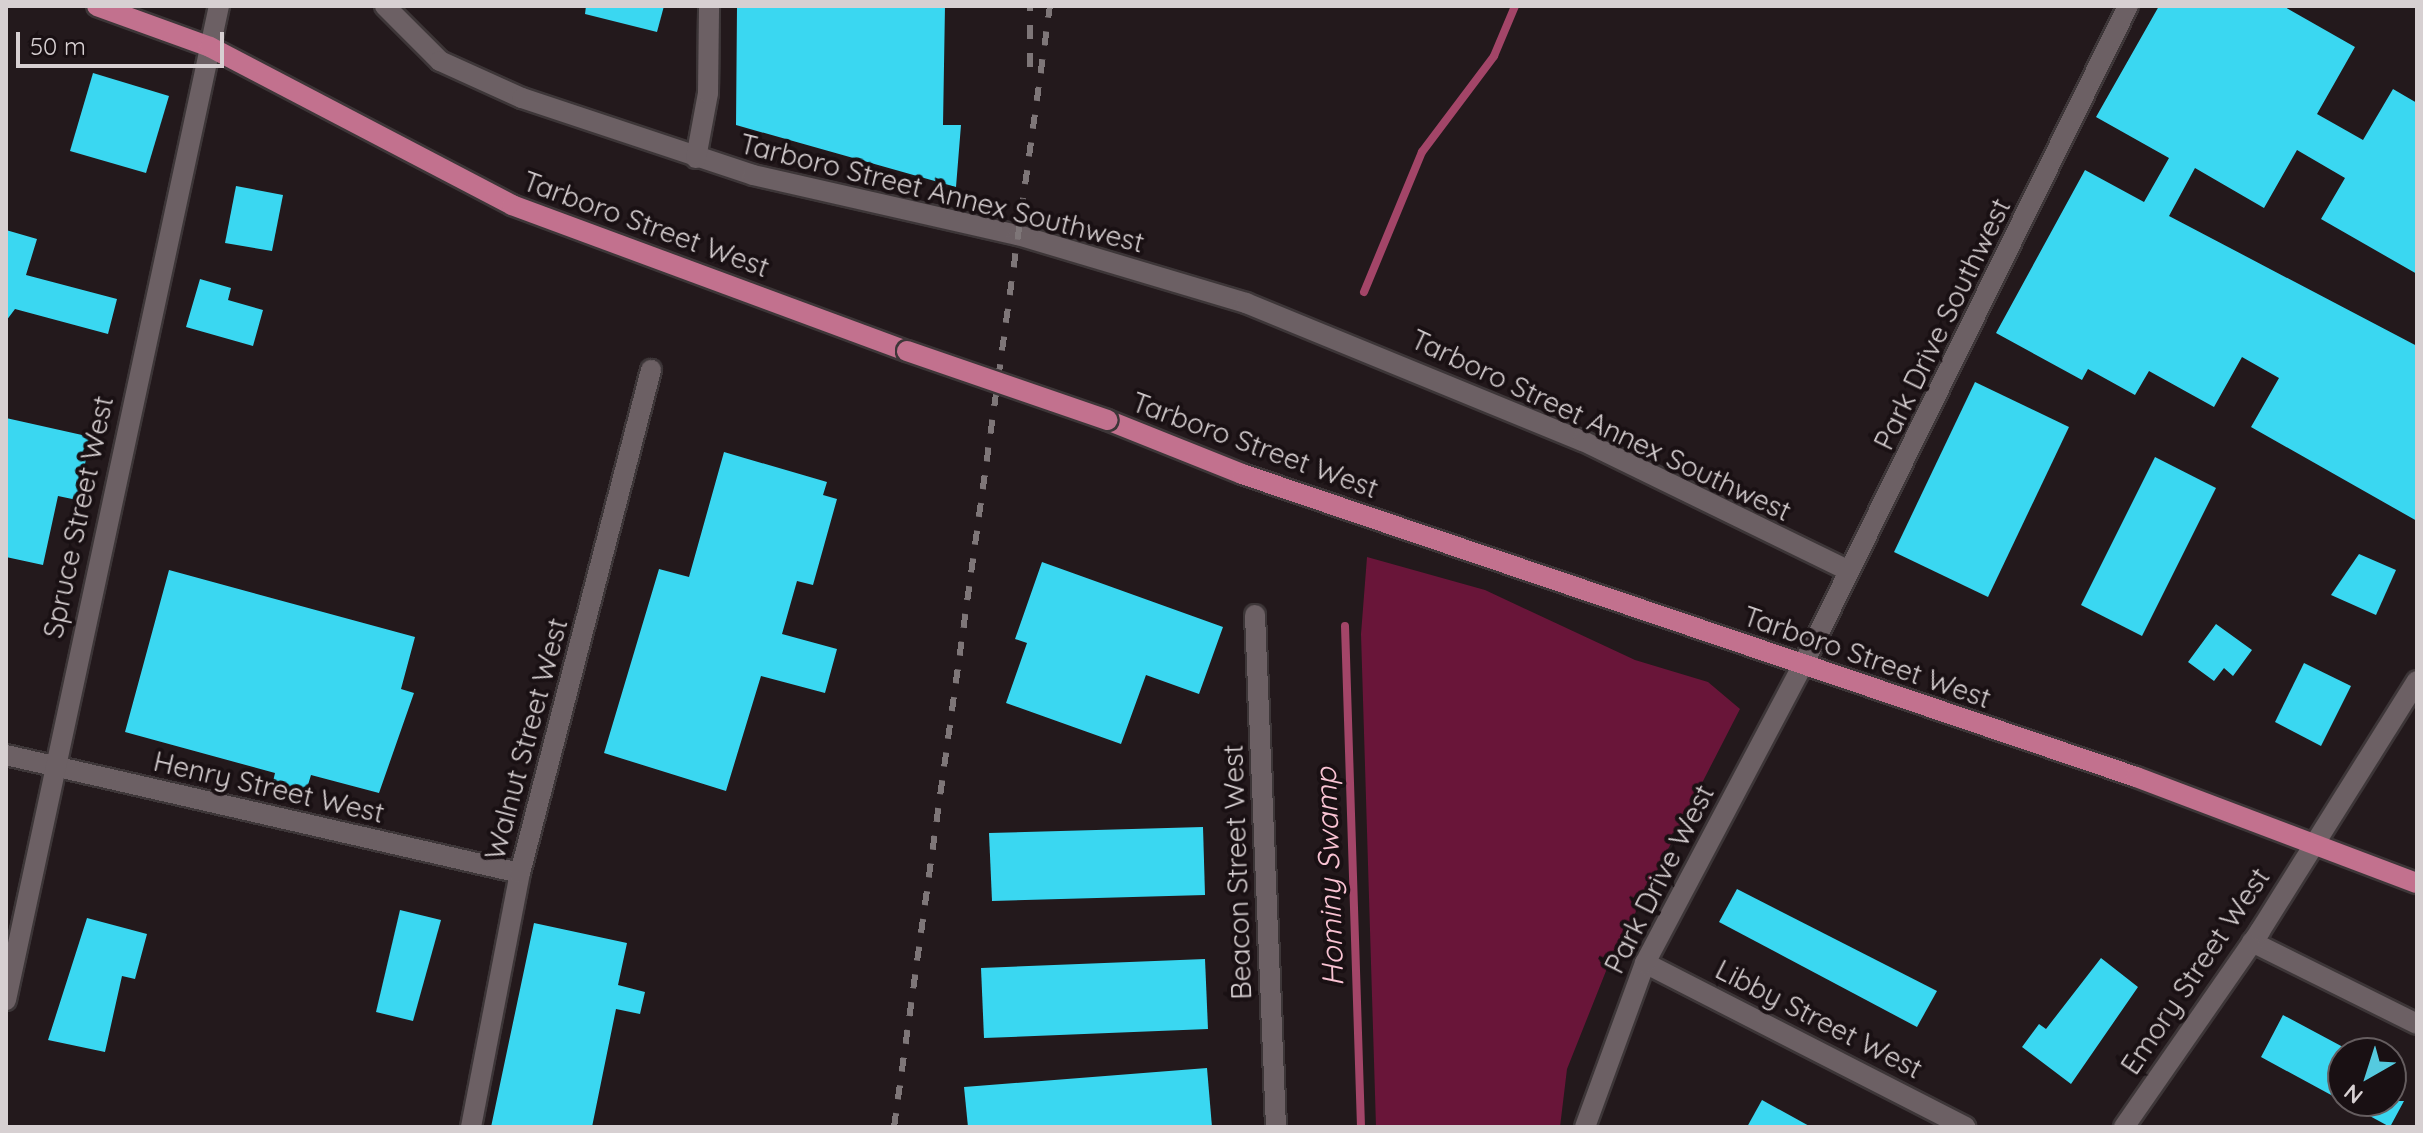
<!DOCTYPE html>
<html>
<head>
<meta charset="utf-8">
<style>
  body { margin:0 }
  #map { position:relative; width:2423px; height:1133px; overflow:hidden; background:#23191c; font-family:Quicksand,sans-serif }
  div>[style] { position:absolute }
  .green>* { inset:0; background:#691539 }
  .stream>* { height:8px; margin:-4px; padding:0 4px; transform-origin:4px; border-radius:4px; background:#a34568 }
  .building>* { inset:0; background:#3ad7f1 }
  .roads { filter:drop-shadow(2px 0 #3d3638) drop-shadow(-2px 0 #3d3638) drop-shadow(0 2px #3d3638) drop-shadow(0 -2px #3d3638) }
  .minor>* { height:20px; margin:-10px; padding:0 10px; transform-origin:10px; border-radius:10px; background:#6c6064 }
  .major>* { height:20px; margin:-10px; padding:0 10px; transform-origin:10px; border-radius:10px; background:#c2718e }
  .rail>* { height:6px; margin-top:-3px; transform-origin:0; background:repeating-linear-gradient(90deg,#7e7678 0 14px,transparent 0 28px) }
  .bridges { filter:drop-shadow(2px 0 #3d3638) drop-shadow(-2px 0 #3d3638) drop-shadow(0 2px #3d3638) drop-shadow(0 -2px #3d3638) }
  .major-bridge>* { height:20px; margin:-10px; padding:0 10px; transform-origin:10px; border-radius:10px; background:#c2718e }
  span { translate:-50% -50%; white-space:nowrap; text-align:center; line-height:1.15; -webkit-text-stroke:8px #191013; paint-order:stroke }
  .street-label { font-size:28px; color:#d7d0d2 }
  .water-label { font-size:30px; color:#fac4d4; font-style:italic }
  .frame { position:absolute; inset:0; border:8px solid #d7d0d2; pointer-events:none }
  .north { position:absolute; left:2327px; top:1037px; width:80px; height:80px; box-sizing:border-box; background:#191013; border:2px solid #655d5f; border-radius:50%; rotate:219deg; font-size:22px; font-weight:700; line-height:32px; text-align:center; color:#d7d0d2 }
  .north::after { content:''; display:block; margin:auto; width:28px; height:36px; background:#55cadf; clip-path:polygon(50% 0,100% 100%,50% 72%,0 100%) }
  .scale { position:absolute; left:16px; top:32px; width:208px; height:36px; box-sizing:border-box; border:4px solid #d7d0d2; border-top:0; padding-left:10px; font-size:24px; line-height:28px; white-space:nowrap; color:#d7d0d2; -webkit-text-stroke:6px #191013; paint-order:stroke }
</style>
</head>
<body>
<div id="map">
  <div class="green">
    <div style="clip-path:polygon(1367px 557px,1485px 590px,1635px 660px,1708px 682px,1740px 709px,1608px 966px,1567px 1069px,1560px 1127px,1376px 1127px,1361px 634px)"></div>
  </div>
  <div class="stream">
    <div style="left:1364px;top:292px;width:152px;rotate:-67.5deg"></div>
    <div style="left:1422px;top:152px;width:120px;rotate:-53.1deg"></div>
    <div style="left:1494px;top:56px;width:54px;rotate:-67.2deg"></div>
    <div style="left:1345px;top:626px;width:501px;rotate:88.17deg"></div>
  </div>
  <div class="building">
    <div style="clip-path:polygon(586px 6px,664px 6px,657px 32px,585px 14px)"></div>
    <div style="clip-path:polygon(737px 6px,945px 6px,943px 125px,961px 125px,956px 187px,736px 125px)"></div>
    <div style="clip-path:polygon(2159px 6px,2283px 6px,2355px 47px,2317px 114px,2363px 140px,2393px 89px,2417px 103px,2417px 274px,2321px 219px,2345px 178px,2297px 150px,2264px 208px,2195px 168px,2169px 216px,2417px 346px,2417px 521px,2251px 427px,2279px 378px,2242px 357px,2214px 407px,2149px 371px,2135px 395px,2088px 369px,2082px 380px,1996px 333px,2085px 170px,2144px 202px,2169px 158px,2096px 117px)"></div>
    <div style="clip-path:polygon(93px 73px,169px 96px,146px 173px,70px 151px)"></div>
    <div style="clip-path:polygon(236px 186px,283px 195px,272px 251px,225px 243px)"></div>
    <div style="clip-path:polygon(6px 230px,37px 239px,26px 275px,117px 299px,108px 334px,15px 309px,6px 321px)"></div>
    <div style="clip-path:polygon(200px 279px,231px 288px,228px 300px,263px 310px,253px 346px,186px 327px)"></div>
    <div style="clip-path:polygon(1975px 382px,2069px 427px,1988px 597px,1894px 552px)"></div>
    <div style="clip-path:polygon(6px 418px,91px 437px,77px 500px,58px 496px,43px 565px,6px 557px)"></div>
    <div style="clip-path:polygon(724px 452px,827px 482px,823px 495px,837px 499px,813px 585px,797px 581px,782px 634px,837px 649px,825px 693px,761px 676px,726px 791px,604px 753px,659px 569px,689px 577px)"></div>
    <div style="clip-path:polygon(2155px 457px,2216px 488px,2142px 636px,2081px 605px)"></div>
    <div style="clip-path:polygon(2359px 554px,2396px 570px,2376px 615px,2331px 595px)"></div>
    <div style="clip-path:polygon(1042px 562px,1223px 627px,1199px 694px,1146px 675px,1121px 744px,1006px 703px,1027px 643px,1015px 639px)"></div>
    <div style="clip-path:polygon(169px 570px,415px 637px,401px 689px,414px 693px,379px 793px,311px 775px,304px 798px,271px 790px,275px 773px,125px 732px)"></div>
    <div style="clip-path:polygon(2216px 624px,2252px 650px,2233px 676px,2224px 668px,2214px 681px,2188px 662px)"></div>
    <div style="clip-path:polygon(2304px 663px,2351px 686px,2321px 746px,2275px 722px)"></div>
    <div style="clip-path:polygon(1203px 827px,1205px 895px,992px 901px,989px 833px)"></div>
    <div style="clip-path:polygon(1737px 889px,1937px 991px,1917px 1027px,1719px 922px)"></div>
    <div style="clip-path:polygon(400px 910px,441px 920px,413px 1021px,376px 1012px)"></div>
    <div style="clip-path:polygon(87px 918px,147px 934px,135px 979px,122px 976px,105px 1052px,48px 1040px)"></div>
    <div style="clip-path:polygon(534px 923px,627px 943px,618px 985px,645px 992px,640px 1014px,616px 1009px,592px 1127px,491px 1127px)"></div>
    <div style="clip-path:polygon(2101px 958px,2138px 987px,2071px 1084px,2022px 1047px,2039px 1024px,2046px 1029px)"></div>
    <div style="clip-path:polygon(1205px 959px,1208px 1029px,984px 1038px,981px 968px)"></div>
    <div style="clip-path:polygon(2283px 1015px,2343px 1047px,2343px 1101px,2404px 1101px,2390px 1127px,2261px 1057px)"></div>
    <div style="clip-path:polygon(1207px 1068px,1212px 1127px,968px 1127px,964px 1087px)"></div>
    <div style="clip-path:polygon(1762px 1100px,1811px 1127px,1747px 1127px)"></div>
  </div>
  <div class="roads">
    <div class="minor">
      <div style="left:385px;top:6px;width:78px;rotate:45deg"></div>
      <div style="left:440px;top:61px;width:90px;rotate:24.3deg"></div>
      <div style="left:522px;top:98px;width:243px;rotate:18.4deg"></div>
      <div style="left:753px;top:175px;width:272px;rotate:12.8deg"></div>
      <div style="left:1018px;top:235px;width:238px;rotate:16.6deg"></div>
      <div style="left:1246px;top:303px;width:364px;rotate:22.3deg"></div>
      <div style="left:1583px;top:441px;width:296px;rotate:26deg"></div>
      <div style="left:696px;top:158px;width:66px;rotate:-79.5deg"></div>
      <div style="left:708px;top:93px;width:87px;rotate:-89.3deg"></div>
      <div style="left:1255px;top:615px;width:512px;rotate:87.65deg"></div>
      <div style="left:6px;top:755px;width:527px;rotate:12.93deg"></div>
      <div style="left:2252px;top:942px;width:184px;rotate:26.4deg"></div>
      <div style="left:1645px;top:963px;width:360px;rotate:27.1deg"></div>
      <div style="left:6px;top:1000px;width:1017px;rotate:-77.91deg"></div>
      <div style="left:471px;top:1127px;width:259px;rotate:-79.1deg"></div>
      <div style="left:520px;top:873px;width:520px;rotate:-75.4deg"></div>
      <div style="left:1585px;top:1127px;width:175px;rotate:-69.9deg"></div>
      <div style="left:1645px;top:963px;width:337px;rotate:-62.1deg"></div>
      <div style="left:1803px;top:665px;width:735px;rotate:-63.75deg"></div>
      <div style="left:2124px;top:1127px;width:239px;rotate:-55.2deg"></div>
      <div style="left:2260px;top:931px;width:295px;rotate:-57.9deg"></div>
    </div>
    <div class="major">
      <div style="left:97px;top:6px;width:120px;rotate:19.9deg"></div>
      <div style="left:210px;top:47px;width:341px;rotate:27.6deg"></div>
      <div style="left:512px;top:205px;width:421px;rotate:20.3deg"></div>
      <div style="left:1107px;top:420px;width:145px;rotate:21.8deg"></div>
      <div style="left:1242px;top:474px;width:944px;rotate:18.72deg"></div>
      <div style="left:2136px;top:777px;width:300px;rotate:20.7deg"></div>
    </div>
  </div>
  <div class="rail">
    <div style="left:1030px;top:67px;width:61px;rotate:-90deg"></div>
    <div style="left:894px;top:1127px;width:1132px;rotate:-82.08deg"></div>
  </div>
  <div class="bridges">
    <div class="major-bridge">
      <div style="left:907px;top:351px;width:212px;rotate:19deg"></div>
    </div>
  </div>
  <div class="street-label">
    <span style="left:942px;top:193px;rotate:14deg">Tarboro Street Annex Southwest</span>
    <span style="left:646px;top:224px;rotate:20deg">Tarboro Street West</span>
    <span style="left:1942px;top:324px;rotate:-64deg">Park Drive Southwest</span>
    <span style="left:1601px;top:425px;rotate:25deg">Tarboro Street Annex Southwest</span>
    <span style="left:1255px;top:445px;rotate:20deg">Tarboro Street West</span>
    <span style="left:78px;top:517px;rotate:-78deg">Spruce Street West</span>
    <span style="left:1867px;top:657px;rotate:19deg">Tarboro Street West</span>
    <span style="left:526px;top:739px;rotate:-75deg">Walnut Street West</span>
    <span style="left:269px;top:787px;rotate:13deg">Henry Street West</span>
    <span style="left:1237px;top:872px;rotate:-92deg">Beacon Street West</span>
    <span style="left:1659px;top:879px;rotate:-63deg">Park Drive West</span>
    <span style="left:2195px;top:971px;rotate:-56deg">Emory Street West</span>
    <span style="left:1819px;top:1019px;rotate:27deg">Libby Street West</span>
  </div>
  <div class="water-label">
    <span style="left:1329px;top:877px;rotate:-92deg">Hominy Swamp</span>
  </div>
  <div class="frame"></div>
  <div class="north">N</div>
  <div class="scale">50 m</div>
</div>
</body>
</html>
